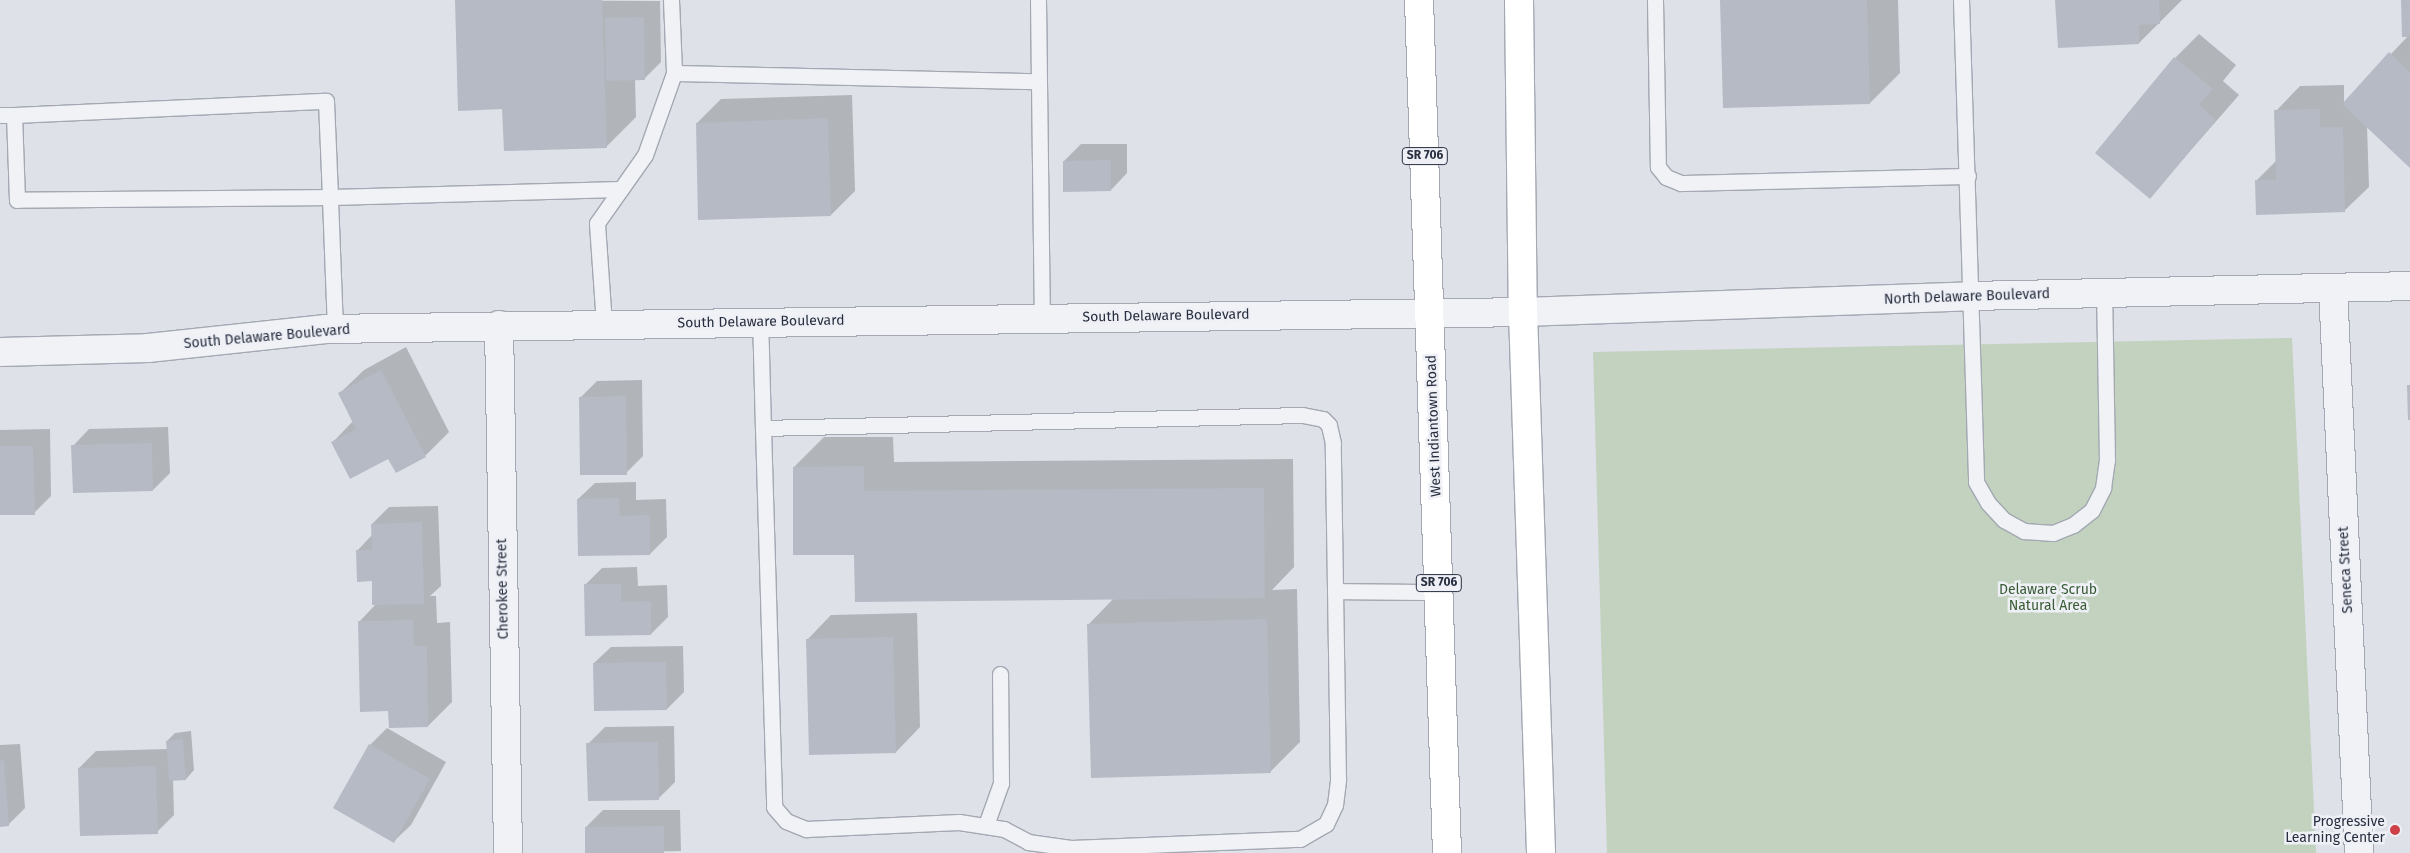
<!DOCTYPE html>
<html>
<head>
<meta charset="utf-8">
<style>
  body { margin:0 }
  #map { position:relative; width:2410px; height:853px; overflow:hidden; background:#dee1e8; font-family:"Fira Sans",sans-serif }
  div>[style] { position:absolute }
  .green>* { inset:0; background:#c2d2bf }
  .shadow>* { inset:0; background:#0003 }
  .building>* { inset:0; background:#b5bac5 }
  .roads { filter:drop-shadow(1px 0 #a3a8b2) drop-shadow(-1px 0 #a3a8b2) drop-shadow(0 1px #a3a8b2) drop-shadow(0 -1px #a3a8b2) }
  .lane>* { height:15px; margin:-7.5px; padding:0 7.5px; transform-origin:7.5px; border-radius:7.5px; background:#f1f2f6 }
  .street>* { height:28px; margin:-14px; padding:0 14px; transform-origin:14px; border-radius:14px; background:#f1f2f6 }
  .primary>* { height:28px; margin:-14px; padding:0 14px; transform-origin:14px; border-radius:14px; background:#fff }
  .dots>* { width:14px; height:14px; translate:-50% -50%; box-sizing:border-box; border:2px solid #eef0f6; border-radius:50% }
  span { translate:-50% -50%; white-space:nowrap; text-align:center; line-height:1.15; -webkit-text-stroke:5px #eef0f6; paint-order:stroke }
  .shield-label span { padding:1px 4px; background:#eef0f6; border:1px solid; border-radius:4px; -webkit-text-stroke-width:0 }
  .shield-label { font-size:12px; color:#272e3f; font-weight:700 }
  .street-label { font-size:14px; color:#272e3f }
  .park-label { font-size:14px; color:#385b34 }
  .poi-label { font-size:14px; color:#272e3f }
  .right { translate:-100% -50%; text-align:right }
</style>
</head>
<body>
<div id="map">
  <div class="green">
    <div style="clip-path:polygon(2292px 338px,2316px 853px,1607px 853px,1593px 352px)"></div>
  </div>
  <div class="shadow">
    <div style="clip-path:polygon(456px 0,660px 1px,661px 62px,644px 79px,635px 79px,636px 117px,606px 147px,503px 108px)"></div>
    <div style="clip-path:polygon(1721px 0,1898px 0,1900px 73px,1870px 103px)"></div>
    <div style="clip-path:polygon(2057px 0,2182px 0,2139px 43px)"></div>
    <div style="clip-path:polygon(2402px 0,2410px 0,2410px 166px,2367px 126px,2369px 187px,2344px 211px,2256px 181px,2277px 160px,2276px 111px,2300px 86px,2344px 85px,2344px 104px,2408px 36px)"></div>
    <div style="clip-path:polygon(2199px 34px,2236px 65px,2223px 81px,2239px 95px,2150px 197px,2175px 58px)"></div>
    <div style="clip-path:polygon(852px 95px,855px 191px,831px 215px,697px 123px,721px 99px)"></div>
    <div style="clip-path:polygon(1081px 144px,1127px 144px,1127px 173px,1111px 190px,1064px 161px)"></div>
    <div style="clip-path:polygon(406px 347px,449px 432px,425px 456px,389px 457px,333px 442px,353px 421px,339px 394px,364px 370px)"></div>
    <div style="clip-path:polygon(642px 380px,643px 456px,626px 473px,580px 398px,597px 381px)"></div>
    <div style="clip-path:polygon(168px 427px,170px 473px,153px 490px,73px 446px,89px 429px)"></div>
    <div style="clip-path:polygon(50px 429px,51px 496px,34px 513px,0 514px,0 430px)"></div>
    <div style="clip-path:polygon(824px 437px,893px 437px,894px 462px,1293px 459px,1294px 567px,1272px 590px,1297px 589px,1300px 742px,1270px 772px,1089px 624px,1114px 598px,855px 553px,794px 467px)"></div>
    <div style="clip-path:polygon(636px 482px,636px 500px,666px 499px,667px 537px,650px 554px,578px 499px,595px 483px)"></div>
    <div style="clip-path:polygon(438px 506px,441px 586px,430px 596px,436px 596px,437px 623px,450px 622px,452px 702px,428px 726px,390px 710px,359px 622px,376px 604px,373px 580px,357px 551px,372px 535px,372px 524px,389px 507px)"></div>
    <div style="clip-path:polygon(637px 567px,638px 586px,667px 585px,668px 617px,651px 634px,585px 585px,602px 568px)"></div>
    <div style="clip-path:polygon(917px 613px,920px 727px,896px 752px,807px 640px,831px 615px)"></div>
    <div style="clip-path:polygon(683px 646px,684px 692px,667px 709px,594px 663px,611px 647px)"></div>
    <div style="clip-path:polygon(674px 726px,675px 782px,658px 799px,588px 744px,605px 727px)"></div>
    <div style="clip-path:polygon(387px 728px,446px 762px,411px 825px,394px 841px,370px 745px)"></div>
    <div style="clip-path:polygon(191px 731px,194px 770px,186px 779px,173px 780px,174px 815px,157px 832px,79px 768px,96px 751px,168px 749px,167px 741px,175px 733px)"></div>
    <div style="clip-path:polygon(20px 744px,25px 808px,8px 825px,0 825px,0 745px)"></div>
    <div style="clip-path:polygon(603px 810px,680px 810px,681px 851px,586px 853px,586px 827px)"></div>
  </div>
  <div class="building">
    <div style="clip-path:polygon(455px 0,602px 0,607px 148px,504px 151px,502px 109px,458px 111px)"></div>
    <div style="clip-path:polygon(1720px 0,1867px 0,1870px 104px,1723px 108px)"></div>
    <div style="clip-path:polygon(2055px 0,2159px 0,2160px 24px,2139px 25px,2139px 44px,2058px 48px)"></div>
    <div style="clip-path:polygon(2401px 0,2410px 0,2410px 37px,2402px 37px)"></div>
    <div style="clip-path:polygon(644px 17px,645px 80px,606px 81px,605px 18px)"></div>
    <div style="clip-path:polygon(2389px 52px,2410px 72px,2410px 168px,2342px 104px)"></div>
    <div style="clip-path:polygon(2174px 57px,2213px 89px,2199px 105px,2216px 120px,2150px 199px,2095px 153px)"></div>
    <div style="clip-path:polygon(2320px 109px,2320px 127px,2343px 127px,2345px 212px,2256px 215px,2255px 180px,2276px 180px,2274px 110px)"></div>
    <div style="clip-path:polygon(828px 118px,831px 216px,698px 220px,696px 123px)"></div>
    <div style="clip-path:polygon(1111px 160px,1111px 191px,1063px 192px,1063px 161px)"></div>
    <div style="clip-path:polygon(381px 370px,426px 457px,396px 473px,388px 459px,350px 479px,331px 442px,356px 429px,338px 393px)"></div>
    <div style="clip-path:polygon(2407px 385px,2410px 385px,2410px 420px,2408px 420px)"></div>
    <div style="clip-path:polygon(626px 396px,627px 475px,580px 475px,579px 397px)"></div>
    <div style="clip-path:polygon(152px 443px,153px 491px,73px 493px,71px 445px)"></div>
    <div style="clip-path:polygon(0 446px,33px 446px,35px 515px,0 515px)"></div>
    <div style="clip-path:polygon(864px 466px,864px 491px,1264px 488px,1265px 598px,855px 602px,854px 555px,793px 555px,793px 467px)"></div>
    <div style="clip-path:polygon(619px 498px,620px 516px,650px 515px,650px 555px,578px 556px,577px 499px)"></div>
    <div style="clip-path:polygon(422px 522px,424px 604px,372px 605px,372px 581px,357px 582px,356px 550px,372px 550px,371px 524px)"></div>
    <div style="clip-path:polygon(584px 584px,621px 584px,621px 602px,651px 601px,651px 635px,585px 636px)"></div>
    <div style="clip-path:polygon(1267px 619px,1271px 773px,1091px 778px,1087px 624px)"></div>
    <div style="clip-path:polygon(413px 620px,414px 646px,427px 646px,428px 727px,389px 728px,388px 711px,360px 712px,358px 621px)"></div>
    <div style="clip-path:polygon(893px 637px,896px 753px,809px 755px,806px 639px)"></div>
    <div style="clip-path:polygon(666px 662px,667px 710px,594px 711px,593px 663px)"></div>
    <div style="clip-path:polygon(183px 739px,186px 780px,169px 781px,166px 741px)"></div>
    <div style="clip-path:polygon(658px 742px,659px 800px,588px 801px,586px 743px)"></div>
    <div style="clip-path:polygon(369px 744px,430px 779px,394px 843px,333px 808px)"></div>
    <div style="clip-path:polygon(4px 760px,9px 826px,0 827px,0 761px)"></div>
    <div style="clip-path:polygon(156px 766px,158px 834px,80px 836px,78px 768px)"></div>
    <div style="clip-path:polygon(664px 826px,664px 853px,585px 853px,585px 827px)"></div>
  </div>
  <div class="roads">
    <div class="lane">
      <div style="left:671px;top:0;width:73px;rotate:87.6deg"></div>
      <div style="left:1038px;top:0;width:318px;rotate:89.3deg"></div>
      <div style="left:1655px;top:0;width:167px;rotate:89deg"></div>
      <div style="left:1658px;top:167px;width:13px;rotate:51deg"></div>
      <div style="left:1666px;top:177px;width:16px;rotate:22deg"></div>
      <div style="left:1681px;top:183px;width:287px;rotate:-1.4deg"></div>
      <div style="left:1961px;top:0;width:482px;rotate:88.2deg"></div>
      <div style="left:1976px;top:482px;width:24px;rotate:60deg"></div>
      <div style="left:1988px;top:503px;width:23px;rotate:47deg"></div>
      <div style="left:2004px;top:520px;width:23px;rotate:29deg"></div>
      <div style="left:2024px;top:531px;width:29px;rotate:4deg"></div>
      <div style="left:2053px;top:533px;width:22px;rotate:-22deg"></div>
      <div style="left:2073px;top:525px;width:24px;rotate:-38deg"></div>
      <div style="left:2092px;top:510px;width:25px;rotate:-63deg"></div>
      <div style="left:2103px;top:488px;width:28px;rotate:-82deg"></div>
      <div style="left:2107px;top:460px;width:167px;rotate:-91deg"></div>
      <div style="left:0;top:115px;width:14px"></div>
      <div style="left:14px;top:115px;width:312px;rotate:-2.6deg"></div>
      <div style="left:326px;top:101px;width:96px;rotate:87.6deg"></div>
      <div style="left:330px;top:197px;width:313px;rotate:179.5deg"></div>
      <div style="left:17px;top:200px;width:85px;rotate:-92deg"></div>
      <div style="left:760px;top:322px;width:31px;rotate:88deg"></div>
      <div style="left:761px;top:353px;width:75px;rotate:88.5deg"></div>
      <div style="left:763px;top:428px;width:379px;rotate:88.3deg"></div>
      <div style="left:774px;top:807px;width:18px;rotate:49deg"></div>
      <div style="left:786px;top:821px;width:22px;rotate:22deg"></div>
      <div style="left:806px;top:829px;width:153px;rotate:-2.6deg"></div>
      <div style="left:959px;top:822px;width:46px;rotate:8.8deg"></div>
      <div style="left:1004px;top:829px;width:27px;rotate:28deg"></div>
      <div style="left:1028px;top:842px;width:43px;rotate:7.9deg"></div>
      <div style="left:1071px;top:848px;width:229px;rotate:-2.3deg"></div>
      <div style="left:1300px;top:839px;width:30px;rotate:-30deg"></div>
      <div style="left:1326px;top:824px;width:21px;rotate:-65deg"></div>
      <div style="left:1335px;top:805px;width:26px;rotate:-83deg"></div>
      <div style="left:1338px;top:779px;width:336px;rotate:-90.9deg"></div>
      <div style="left:1333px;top:443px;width:18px;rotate:-103deg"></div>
      <div style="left:1329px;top:425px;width:8px;rotate:-135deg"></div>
      <div style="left:1323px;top:419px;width:21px;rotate:-169deg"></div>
      <div style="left:1302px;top:415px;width:539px;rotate:178.62deg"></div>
      <div style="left:604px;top:324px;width:101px;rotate:-94deg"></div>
      <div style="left:597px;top:223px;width:83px;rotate:-54.8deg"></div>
      <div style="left:645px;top:155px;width:87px;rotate:-70.5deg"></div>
      <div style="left:674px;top:73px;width:365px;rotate:1.3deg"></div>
      <div style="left:335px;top:329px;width:132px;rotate:-92.2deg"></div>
      <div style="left:330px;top:197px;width:291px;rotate:-1.6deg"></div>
      <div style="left:1335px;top:591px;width:104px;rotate:0.6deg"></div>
      <div style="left:986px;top:825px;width:45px;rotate:-70.3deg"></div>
      <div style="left:1001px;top:783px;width:109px;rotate:-90.5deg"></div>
    </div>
    <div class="street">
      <div style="left:2333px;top:288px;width:566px;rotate:87.37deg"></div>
      <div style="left:499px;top:325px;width:528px;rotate:89.02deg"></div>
      <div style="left:0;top:352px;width:148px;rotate:-1.5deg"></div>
      <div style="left:148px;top:348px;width:179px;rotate:-6.1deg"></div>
      <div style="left:326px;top:329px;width:1197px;rotate:-0.81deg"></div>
      <div style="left:1523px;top:312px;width:449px;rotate:-2deg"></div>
      <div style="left:1972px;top:296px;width:438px;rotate:-1.3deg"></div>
    </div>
    <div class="primary">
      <div style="left:1419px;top:0;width:853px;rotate:88.12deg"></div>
      <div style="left:1519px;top:0;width:312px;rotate:89.3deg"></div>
      <div style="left:1523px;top:312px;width:541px;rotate:88.09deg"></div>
    </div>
  </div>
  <div class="dots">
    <div style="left:2395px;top:830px;background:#cf4149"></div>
  </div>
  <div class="shield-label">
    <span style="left:1425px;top:156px">SR 706</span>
    <span style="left:1439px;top:583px">SR 706</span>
  </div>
  <div class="street-label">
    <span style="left:1967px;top:297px;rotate:-2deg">North Delaware Boulevard</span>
    <span style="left:1166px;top:316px;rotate:-1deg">South Delaware Boulevard</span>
    <span style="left:761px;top:322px;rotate:-1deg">South Delaware Boulevard</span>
    <span style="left:267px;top:337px;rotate:-5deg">South Delaware Boulevard</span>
    <span style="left:1434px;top:426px;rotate:-92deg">West Indiantown Road</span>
    <span style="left:2346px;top:570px;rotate:-93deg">Seneca Street</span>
    <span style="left:503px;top:589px;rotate:-91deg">Cherokee Street</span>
  </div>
  <div class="park-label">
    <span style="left:2048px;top:598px">Delaware Scrub<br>Natural Area</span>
  </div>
  <div class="poi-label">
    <span class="right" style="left:2385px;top:830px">Progressive<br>Learning Center</span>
  </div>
</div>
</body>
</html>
